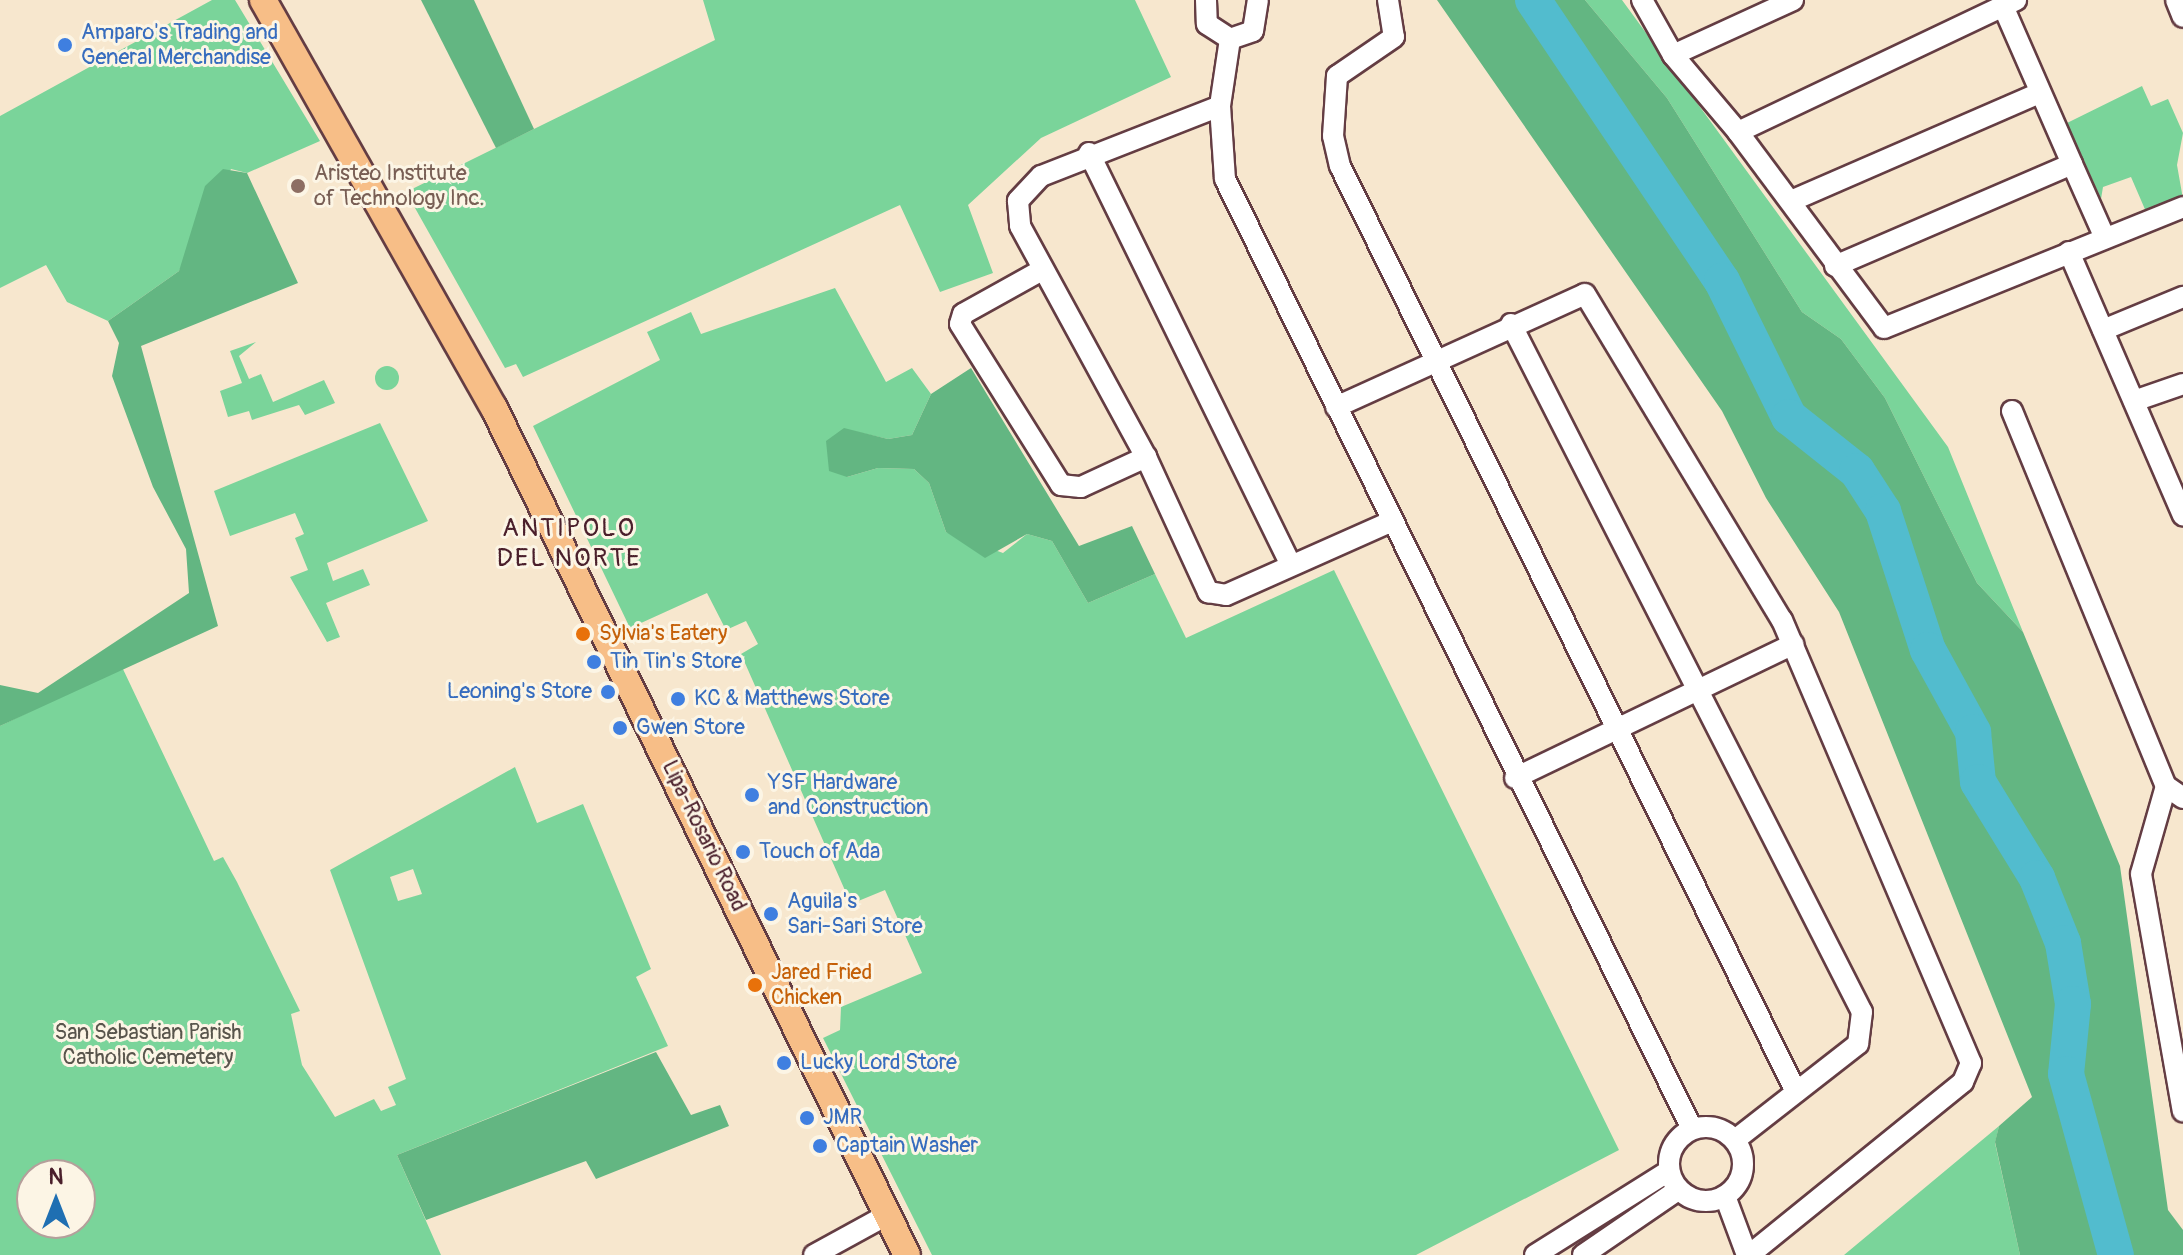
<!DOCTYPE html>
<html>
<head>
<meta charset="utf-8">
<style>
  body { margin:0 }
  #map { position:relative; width:2183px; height:1255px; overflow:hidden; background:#f7e7ce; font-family:Pangolin,sans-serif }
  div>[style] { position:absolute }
  .green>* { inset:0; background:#7ad49a }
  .round { border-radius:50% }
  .forest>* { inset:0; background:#63b682 }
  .river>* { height:36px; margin:-18px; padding:0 18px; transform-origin:18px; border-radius:18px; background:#52bcce }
  .roads { filter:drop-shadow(2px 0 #643d43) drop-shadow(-2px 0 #643d43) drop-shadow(0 2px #643d43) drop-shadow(0 -2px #643d43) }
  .minor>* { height:20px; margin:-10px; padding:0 10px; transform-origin:10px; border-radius:10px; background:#fff }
  .minor>.ring { margin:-10px; padding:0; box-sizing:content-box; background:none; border:20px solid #fff; border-radius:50% }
  .major>* { height:26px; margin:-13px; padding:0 13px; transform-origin:13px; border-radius:13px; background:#f7be87 }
  .dots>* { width:22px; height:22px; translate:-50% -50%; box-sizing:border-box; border:4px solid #fcf5e5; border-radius:50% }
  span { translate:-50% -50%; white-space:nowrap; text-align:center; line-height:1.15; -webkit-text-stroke:6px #fcf5e5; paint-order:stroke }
  .shop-label { font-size:22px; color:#366cbe }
  .left { translate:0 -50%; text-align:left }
  .right { translate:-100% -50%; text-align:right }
  .education-label { font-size:22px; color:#785e54 }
  .food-label { font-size:22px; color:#c56008 }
  .street-label { font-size:22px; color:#4a1f2b }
  .park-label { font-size:22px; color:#58554c }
  .quarter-label { font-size:26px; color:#4a1f2b; letter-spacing:2px }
  .north { position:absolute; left:16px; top:1159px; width:80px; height:80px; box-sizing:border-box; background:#fcf5e5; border:2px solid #b59f9b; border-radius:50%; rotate:0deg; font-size:22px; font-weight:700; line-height:32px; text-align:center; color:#4a1f2b }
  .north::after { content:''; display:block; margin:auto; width:28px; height:36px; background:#1f6fb2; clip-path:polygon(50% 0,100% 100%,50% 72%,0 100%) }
</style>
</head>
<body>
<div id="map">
  <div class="green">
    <div style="clip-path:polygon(212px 0,235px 0,320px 141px,247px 173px,231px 169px,179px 271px,108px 321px,67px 302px,46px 265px,0 288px,0 116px)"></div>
    <div style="clip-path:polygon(703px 0,1135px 0,1171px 77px,1041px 138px,968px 205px,993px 273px,940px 292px,900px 205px,523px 377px,516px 364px,505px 368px,406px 192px,715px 40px)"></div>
    <div style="clip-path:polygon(1585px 0,1622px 0,1948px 447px,2023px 632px,1977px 583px,1885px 398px,1841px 339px,1802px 312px,1667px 98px)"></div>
    <div style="clip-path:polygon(2142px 86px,2151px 106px,2168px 99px,2183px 133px,2177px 165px,2183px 199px,2147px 214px,2131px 177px,2103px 187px,2101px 199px,2067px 123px)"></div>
    <div style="clip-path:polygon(835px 288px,886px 382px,912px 368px,931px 394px,912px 435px,888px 439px,844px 429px,847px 477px,878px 468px,914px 469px,929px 483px,946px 532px,1003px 553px,1027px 534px,1052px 541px,1088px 603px,1155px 574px,1186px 638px,1334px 570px,1619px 1150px,1416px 1255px,932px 1255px,823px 1038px,840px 1030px,841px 1007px,922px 973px,885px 890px,851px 904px,741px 654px,758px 644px,746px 621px,726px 630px,707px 593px,630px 628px,533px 426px,660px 360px,647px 332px,691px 312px,701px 334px)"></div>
    <div style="clip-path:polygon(256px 342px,239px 356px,249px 379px,261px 374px,273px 402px,324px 380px,335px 403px,305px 415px,299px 405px,252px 420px,249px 411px,228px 417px,220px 391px,242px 383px,230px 351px)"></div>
    <div class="round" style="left:375px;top:366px;width:24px;height:24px"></div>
    <div style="clip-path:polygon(380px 423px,428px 521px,327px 563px,333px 581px,363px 569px,370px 585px,326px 603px,340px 637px,327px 642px,290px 577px,308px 570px,295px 538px,304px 534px,295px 513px,230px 536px,214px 491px)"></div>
    <div style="clip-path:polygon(evenodd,122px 667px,214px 861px,223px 857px,237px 882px,300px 1011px,291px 1014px,302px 1065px,335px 1117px,374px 1099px,381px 1111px,396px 1105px,388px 1087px,406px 1079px,330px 870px,515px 767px,537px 823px,583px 804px,651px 969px,636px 977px,668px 1046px,397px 1155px,441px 1255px,0 1255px,0 726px,122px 667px,413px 869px,422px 894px,398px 901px,390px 877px,413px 869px,122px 667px,32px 1175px,80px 1175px,80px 1223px,32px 1223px,32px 1175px)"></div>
    <div style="clip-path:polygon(1999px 1126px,1995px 1143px,2020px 1255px,1844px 1255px)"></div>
  </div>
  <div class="forest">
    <div style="clip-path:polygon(421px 0,474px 0,534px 129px,496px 148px)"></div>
    <div style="clip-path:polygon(1437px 0,1585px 0,1667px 98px,1802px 312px,1841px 339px,1885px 398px,1977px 583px,2023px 632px,2120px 866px,2168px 1210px,2183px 1230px,2183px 1255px,2020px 1255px,1995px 1142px,1999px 1126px,2032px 1097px,1839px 612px,1766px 498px,1722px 411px)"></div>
    <div style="clip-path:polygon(223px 169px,247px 173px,298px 283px,141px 346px,218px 626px,0 726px,0 685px,38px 693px,189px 593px,186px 549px,153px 487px,112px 376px,119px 343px,108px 321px,179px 271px,205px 186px)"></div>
    <div style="clip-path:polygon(971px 368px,1079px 546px,1132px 526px,1155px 574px,1088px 603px,1052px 541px,1027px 534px,985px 558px,946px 532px,929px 483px,914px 469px,878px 468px,847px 477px,829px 471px,826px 441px,844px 428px,888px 439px,912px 435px,931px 394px)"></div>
    <div style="clip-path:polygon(656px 1052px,691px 1115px,720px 1105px,729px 1126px,596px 1179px,586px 1161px,426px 1220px,397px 1155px)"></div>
  </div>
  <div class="river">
    <div style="left:1533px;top:0;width:339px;rotate:56.1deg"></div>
    <div style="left:1722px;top:281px;width:152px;rotate:63.8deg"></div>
    <div style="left:1789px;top:417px;width:87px;rotate:38.5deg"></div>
    <div style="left:1857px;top:471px;width:48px;rotate:57deg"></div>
    <div style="left:1883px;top:511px;width:146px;rotate:72.1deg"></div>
    <div style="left:1928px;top:650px;width:94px;rotate:61.2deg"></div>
    <div style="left:1973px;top:732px;width:50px;rotate:84.3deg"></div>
    <div style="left:1978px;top:782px;width:113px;rotate:58.4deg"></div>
    <div style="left:2037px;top:878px;width:70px;rotate:68.2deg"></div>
    <div style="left:2063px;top:943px;width:62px;rotate:80.7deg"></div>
    <div style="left:2073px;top:1004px;width:70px;rotate:95.7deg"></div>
    <div style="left:2066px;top:1074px;width:188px;rotate:74.6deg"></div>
  </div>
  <div class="roads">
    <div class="minor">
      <div style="left:1206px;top:0;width:24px;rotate:88deg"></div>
      <div style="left:1207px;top:24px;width:27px;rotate:33deg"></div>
      <div style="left:1230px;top:39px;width:24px;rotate:-19deg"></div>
      <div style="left:1253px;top:31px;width:31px;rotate:-81deg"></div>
      <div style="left:1388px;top:0;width:37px;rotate:81deg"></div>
      <div style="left:1394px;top:37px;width:69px;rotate:145.6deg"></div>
      <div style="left:1337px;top:76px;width:60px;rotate:93.8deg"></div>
      <div style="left:1333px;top:136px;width:31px;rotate:77deg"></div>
      <div style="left:1340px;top:166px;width:1032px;rotate:63.78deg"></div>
      <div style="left:1642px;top:0;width:63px;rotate:60.6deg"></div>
      <div style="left:1673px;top:55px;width:101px;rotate:49.8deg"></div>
      <div style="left:1738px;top:132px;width:308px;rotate:-25.4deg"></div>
      <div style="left:2176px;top:0;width:18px;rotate:68deg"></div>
      <div style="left:2003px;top:6px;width:172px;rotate:66.4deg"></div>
      <div style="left:1230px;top:39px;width:68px;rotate:98.5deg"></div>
      <div style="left:1220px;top:106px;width:73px;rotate:86.1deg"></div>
      <div style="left:1225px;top:179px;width:1059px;rotate:63.82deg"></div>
      <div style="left:1673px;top:55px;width:132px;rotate:-24.6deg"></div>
      <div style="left:1220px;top:106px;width:192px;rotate:158.6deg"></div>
      <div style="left:1041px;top:176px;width:34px;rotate:133deg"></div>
      <div style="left:1018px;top:201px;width:25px;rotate:85deg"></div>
      <div style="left:1020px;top:226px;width:263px;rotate:61.4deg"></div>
      <div style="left:1146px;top:457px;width:149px;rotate:65.3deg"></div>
      <div style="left:1208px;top:592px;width:18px;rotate:9deg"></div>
      <div style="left:1226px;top:595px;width:180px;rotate:-24deg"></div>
      <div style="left:1738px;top:132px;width:244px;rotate:53.3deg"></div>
      <div style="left:1884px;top:328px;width:323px;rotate:-22deg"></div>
      <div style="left:1089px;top:153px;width:459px;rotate:63.9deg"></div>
      <div style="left:1791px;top:201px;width:270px;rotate:-23.5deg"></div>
      <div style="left:2069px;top:252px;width:287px;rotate:66.6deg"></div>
      <div style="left:1835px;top:266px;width:258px;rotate:-23.3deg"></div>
      <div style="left:2072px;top:164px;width:81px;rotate:66deg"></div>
      <div style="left:1042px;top:270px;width:90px;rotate:150.9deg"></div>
      <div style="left:963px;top:314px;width:10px;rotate:107deg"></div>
      <div style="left:960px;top:324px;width:190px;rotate:57.9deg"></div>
      <div style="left:1061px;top:485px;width:20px;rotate:6deg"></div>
      <div style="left:1081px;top:487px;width:72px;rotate:-24.8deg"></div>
      <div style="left:1511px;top:324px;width:772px;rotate:62.97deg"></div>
      <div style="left:1862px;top:1012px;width:32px;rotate:97deg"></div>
      <div style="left:1858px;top:1044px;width:156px;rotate:142deg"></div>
      <div style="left:2103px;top:330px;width:87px;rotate:-22.4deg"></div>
      <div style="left:2134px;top:401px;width:52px;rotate:-19.1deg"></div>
      <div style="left:1336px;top:407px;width:273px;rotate:-24.4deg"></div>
      <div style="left:1585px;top:294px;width:381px;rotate:58.9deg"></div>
      <div style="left:1782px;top:620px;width:482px;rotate:66.9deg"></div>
      <div style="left:1971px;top:1063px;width:21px;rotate:113deg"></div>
      <div style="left:1963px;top:1082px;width:275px;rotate:141deg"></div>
      <div style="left:2012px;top:411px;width:405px;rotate:67.7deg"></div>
      <div style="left:2166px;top:786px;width:21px;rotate:35deg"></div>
      <div style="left:1515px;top:778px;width:309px;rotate:-25.7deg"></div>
      <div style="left:2166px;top:786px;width:91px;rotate:105.9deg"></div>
      <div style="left:2141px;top:874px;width:241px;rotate:80deg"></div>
      <div class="ring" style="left:1669px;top:1127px;width:54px;height:54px"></div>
      <div style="left:1725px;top:1196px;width:63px;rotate:69.6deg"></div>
      <div style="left:814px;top:1255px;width:83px;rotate:-28.7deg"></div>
      <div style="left:1535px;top:1255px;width:158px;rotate:-32.1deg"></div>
      <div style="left:1583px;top:1255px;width:115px;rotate:-34.4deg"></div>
    </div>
    <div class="major">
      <div style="left:263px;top:0;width:469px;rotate:60.5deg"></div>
      <div style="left:494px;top:408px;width:942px;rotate:64.01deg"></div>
    </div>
  </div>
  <div class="dots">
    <div style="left:65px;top:45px;background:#3f7fe0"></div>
    <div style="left:298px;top:186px;background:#8d6e63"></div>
    <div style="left:583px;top:634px;background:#e8710a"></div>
    <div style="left:594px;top:662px;background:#3f7fe0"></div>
    <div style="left:608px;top:692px;background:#3f7fe0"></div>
    <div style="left:678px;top:699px;background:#3f7fe0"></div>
    <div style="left:620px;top:728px;background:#3f7fe0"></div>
    <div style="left:752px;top:795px;background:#3f7fe0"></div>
    <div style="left:743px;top:852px;background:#3f7fe0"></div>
    <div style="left:771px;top:914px;background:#3f7fe0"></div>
    <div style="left:755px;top:985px;background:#e8710a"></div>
    <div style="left:784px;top:1063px;background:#3f7fe0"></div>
    <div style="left:807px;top:1118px;background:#3f7fe0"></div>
    <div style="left:820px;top:1146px;background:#3f7fe0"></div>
  </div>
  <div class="shop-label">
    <span class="left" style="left:81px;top:45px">Amparo's Trading and<br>General Merchandise</span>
    <span class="left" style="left:610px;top:662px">Tin Tin's Store</span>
    <span class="right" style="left:592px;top:692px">Leoning's Store</span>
    <span class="left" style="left:694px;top:699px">KC &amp; Matthews Store</span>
    <span class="left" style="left:636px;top:728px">Gwen Store</span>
    <span class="left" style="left:768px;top:795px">YSF Hardware<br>and Construction</span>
    <span class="left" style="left:759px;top:852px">Touch of Ada</span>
    <span class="left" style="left:787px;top:914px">Aguila's<br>Sari-Sari Store</span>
    <span class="left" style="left:800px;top:1063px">Lucky Lord Store</span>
    <span class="left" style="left:823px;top:1118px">JMR</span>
    <span class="left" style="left:836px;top:1146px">Captain Washer</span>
  </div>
  <div class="education-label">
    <span class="left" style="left:314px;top:186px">Aristeo Institute<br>of Technology Inc.</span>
  </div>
  <div class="food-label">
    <span class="left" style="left:599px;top:634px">Sylvia's Eatery</span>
    <span class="left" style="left:771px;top:985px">Jared Fried<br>Chicken</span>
  </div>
  <div class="street-label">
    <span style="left:704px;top:836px;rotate:64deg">Lipa-Rosario Road</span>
  </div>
  <div class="park-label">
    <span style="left:148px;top:1045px">San Sebastian Parish<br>Catholic Cemetery</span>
  </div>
  <div class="quarter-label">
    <span style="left:569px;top:544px">ANTIPOLO<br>DEL NORTE</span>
  </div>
  <div class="north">N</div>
</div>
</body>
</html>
